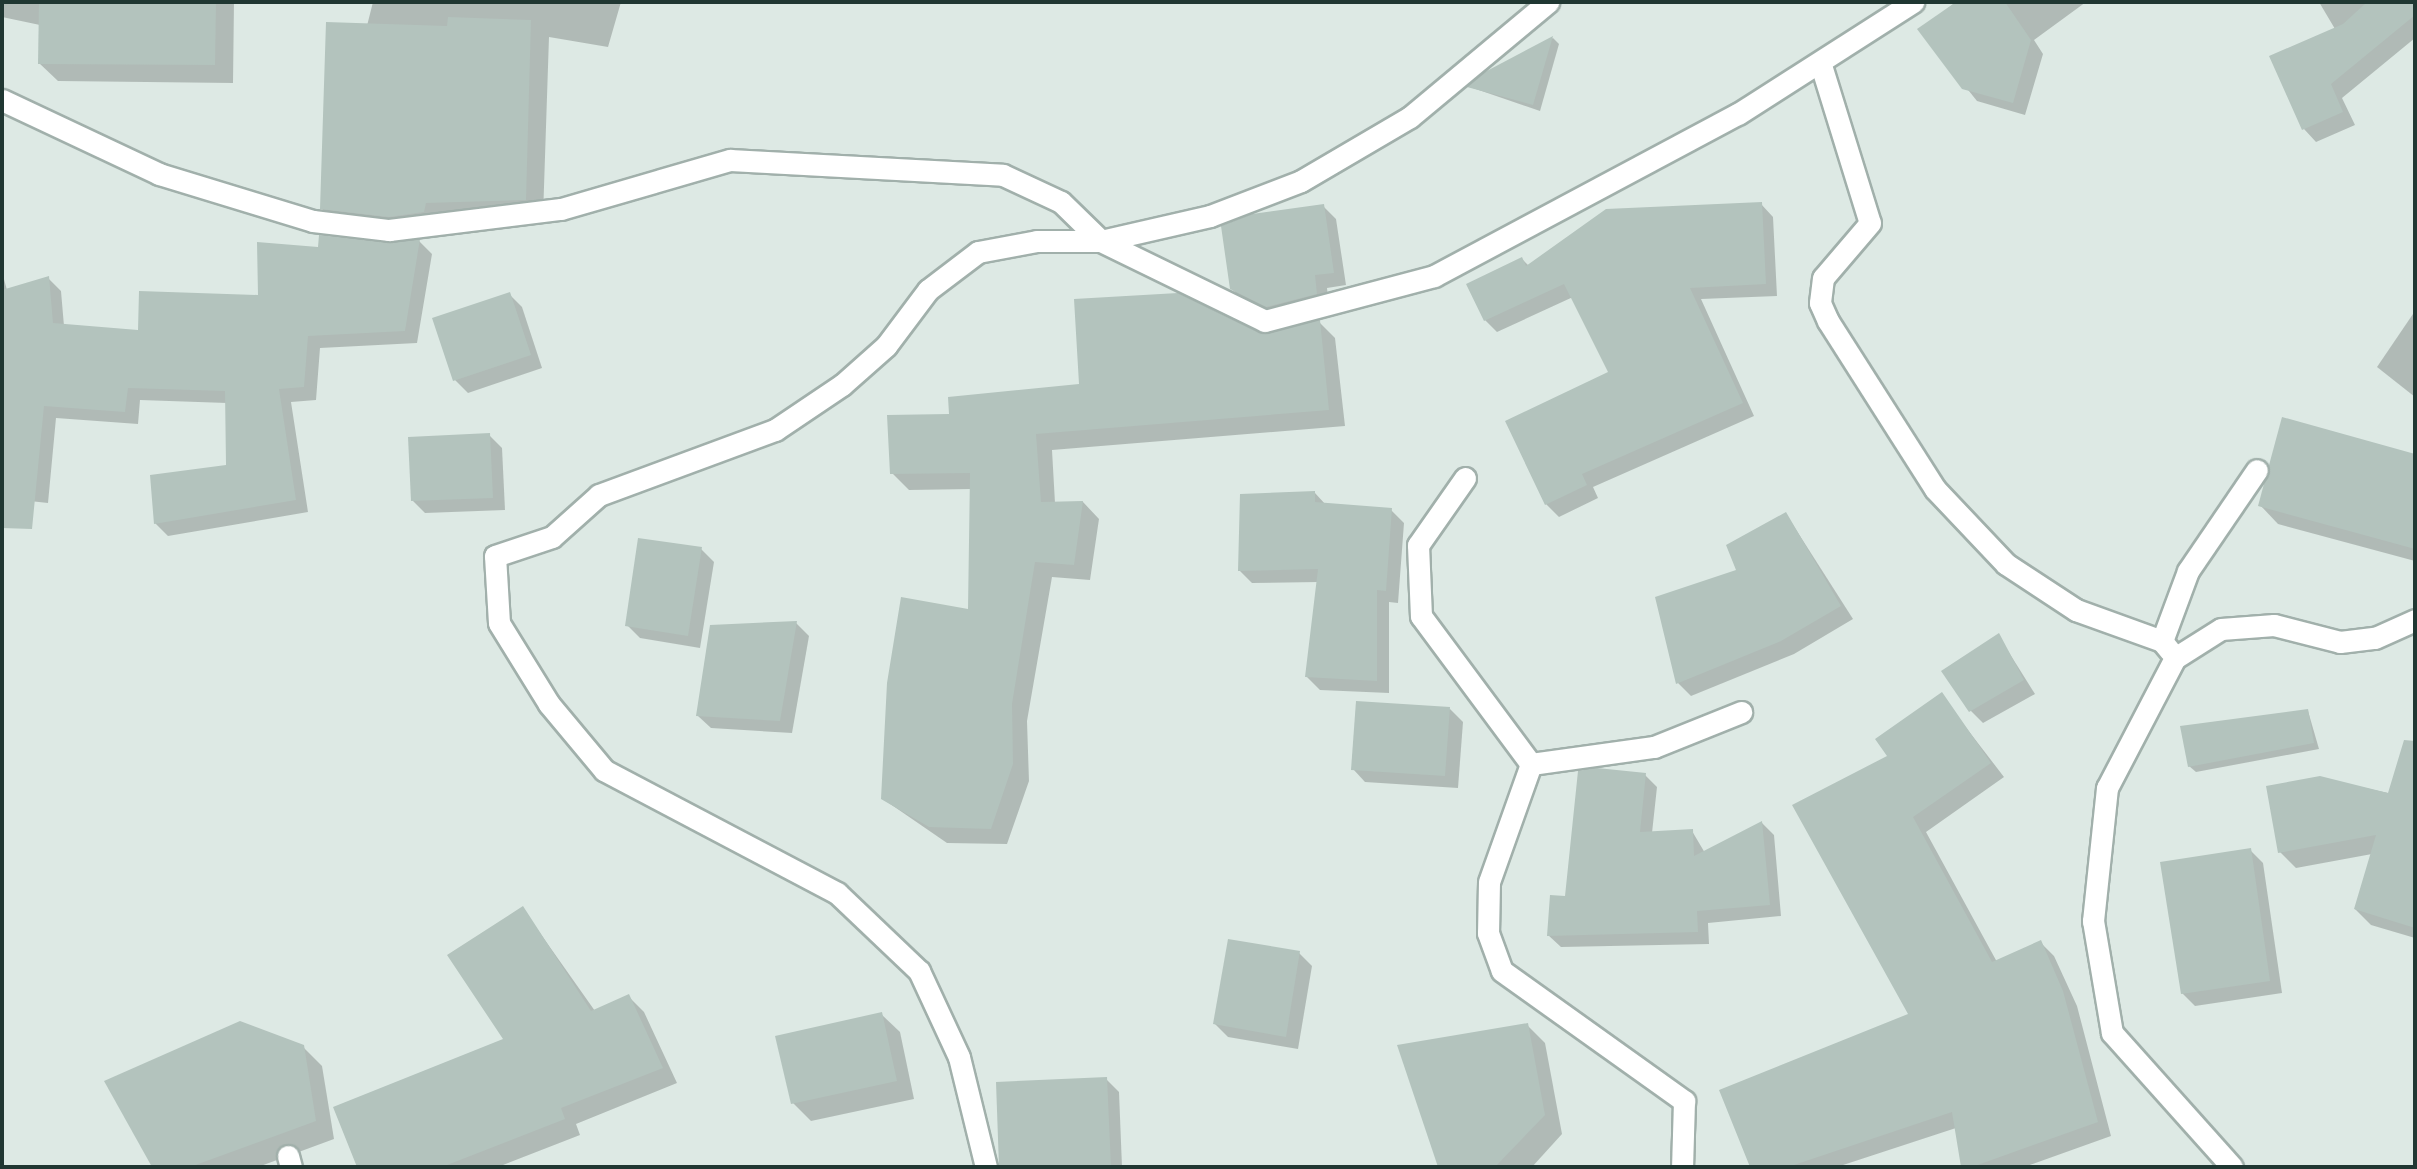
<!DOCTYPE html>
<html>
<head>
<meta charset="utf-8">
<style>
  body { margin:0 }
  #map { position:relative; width:2417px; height:1169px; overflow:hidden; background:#dde9e4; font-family:Raleway,sans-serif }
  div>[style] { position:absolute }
  .shadow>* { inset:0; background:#0003 }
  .building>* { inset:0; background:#b3c3bd }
  .roads { filter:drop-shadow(2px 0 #a1b0ab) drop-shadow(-2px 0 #a1b0ab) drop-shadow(0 2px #a1b0ab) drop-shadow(0 -2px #a1b0ab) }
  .minor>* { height:21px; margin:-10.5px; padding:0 10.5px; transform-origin:10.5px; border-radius:10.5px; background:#fff }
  span { translate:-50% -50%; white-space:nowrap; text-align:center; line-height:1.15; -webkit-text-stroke:6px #edf6f2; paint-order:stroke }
  .frame { position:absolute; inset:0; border:4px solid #203732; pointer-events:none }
</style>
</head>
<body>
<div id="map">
  <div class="shadow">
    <div style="clip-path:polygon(2px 2px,234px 2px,233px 83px,58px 81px,39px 63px,40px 25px,2px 17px)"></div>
    <div style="clip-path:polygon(373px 2px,621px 2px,608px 47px,549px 37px,543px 217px,339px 226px,321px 208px)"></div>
    <div style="clip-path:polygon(1956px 2px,2086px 2px,2034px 40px,2043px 54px,2025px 115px,1977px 101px,1920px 30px)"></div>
    <div style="clip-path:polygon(2319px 2px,2415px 2px,2415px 38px,2342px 98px,2355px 125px,2316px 142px,2304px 129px,2335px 29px)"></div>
    <div style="clip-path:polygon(1553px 38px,1559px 44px,1540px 111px,1470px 87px)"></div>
    <div style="clip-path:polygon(1761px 204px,1773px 217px,1777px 296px,1701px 299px,1754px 416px,1593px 487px,1598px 498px,1559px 517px,1546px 504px,1507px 422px,1610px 373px,1573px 297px,1497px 332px,1485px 320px,1522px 259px,1529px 266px)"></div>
    <div style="clip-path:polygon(1323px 206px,1336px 219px,1346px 285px,1327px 288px,1329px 306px,1280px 319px,1245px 302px,1231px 288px)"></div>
    <div style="clip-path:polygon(419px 241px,432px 254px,417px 343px,320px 348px,316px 400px,291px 402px,308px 512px,168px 536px,155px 523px,228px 467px,227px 403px,140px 400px,138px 424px,56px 418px,48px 503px,2px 498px,2px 272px,7px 290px,48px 278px,61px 291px,64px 326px,139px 331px,260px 297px,320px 249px)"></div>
    <div style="clip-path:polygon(509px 294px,522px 307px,542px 368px,468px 393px,455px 380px)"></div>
    <div style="clip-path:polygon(1177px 295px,1267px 336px,1319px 322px,1335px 338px,1345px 426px,1052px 450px,1055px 503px,1083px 502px,1099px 519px,1090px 580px,1052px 577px,1027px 721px,1029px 781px,1007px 844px,947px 843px,883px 799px,970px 611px,972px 489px,909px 490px,892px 473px,951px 415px,1081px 386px)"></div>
    <div style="clip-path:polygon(2415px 311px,2415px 397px,2377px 367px)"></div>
    <div style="clip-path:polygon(2283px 420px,2415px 455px,2415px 561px,2278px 524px,2260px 505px)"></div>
    <div style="clip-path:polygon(489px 435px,502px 448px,505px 510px,425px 513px,412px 500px)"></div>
    <div style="clip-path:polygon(1315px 493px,1326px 505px,1391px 510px,1404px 523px,1398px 603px,1389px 602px,1389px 693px,1320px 690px,1307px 677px,1319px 582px,1252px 583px,1239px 570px)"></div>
    <div style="clip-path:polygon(1786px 514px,1853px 619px,1794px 654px,1691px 696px,1678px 683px,1739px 571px)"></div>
    <div style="clip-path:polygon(701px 549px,714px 562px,700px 648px,640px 638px,627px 625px)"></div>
    <div style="clip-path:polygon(796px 623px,809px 636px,792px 733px,711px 728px,698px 716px)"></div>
    <div style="clip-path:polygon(1998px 635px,2035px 694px,1983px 723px,1970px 710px)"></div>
    <div style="clip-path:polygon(1941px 695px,2004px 777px,1926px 832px,1997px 962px,2040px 942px,2054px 956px,2077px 1006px,2111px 1136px,2024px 1167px,1963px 1167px,1956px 1128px,1837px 1167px,1752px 1167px,1721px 1091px,1910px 1015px,1889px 757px)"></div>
    <div style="clip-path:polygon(1450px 709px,1463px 722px,1458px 788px,1365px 782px,1353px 769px)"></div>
    <div style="clip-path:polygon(2308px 711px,2319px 749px,2196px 772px,2189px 766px)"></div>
    <div style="clip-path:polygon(1645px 775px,1657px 787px,1652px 833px,1692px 831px,1705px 853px,1762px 823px,1774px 835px,1781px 916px,1708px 923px,1709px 944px,1561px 947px,1548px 935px)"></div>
    <div style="clip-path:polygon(2320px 778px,2415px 799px,2415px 938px,2371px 925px,2355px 909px,2372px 854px,2296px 868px,2280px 852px)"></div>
    <div style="clip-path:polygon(2250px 850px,2263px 863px,2282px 993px,2195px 1006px,2182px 993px)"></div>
    <div style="clip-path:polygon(523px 909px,595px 1011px,628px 996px,644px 1012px,677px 1083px,576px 1124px,580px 1135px,498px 1167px,359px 1167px,335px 1108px,505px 1040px)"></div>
    <div style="clip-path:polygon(1299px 953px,1312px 966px,1298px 1049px,1228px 1037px,1215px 1024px)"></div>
    <div style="clip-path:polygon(881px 1014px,900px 1032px,914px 1099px,811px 1121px,793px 1103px)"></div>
    <div style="clip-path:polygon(1527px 1025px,1545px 1043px,1562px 1134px,1532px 1167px,1440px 1167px,1400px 1046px)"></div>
    <div style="clip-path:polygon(303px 1047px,322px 1066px,334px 1139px,258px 1167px,154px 1167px,107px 1082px)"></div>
    <div style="clip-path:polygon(1106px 1079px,1119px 1092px,1122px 1167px,1001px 1167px,997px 1084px)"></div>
  </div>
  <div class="building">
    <div style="clip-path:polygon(39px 2px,216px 2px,215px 65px,38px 64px)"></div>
    <div style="clip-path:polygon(1956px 2px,2005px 2px,2031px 40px,2013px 103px,1962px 89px,1917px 29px)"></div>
    <div style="clip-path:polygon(2367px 2px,2415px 2px,2415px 15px,2331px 84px,2343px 112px,2302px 130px,2269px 56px,2343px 24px)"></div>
    <div style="clip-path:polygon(448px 17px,531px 20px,526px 200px,426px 203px,424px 212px,389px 217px,320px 209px,326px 22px,447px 26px)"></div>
    <div style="clip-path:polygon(1553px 36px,1533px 105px,1467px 87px,1483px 73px)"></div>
    <div style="clip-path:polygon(1762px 202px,1766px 284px,1690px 288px,1743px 403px,1582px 474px,1587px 485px,1545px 505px,1505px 421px,1608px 372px,1564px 284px,1484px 321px,1466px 284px,1522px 257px,1526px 266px,1606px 209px)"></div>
    <div style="clip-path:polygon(1324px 204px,1334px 273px,1315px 275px,1317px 294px,1266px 307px,1230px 289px,1221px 226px,1252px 214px)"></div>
    <div style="clip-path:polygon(319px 235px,388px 243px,420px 239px,405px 331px,308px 336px,304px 387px,279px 389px,296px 500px,154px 524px,150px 475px,226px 465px,225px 391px,128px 388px,125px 412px,44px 406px,32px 529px,2px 528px,2px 290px,49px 276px,53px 323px,138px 330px,139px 291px,258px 295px,257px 242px,318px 247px)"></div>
    <div style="clip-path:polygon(510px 292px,531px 355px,453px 381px,432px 318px)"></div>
    <div style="clip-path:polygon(1178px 293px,1260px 333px,1320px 320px,1329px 410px,1036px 434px,1041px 502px,1083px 501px,1074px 565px,1035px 562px,1012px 704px,1013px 764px,991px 829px,929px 827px,881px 799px,887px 683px,901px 597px,968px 609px,970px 473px,890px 474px,887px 415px,949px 414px,948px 397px,1079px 384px,1074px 299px)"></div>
    <div style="clip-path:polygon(2282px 417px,2415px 454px,2415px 549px,2258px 506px)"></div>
    <div style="clip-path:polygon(490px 433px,493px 498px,411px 501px,408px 437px)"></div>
    <div style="clip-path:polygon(1315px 491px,1315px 502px,1392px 508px,1386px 591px,1377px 590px,1377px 681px,1305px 677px,1318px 569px,1238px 571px,1240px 494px)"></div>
    <div style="clip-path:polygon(1786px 512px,1841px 606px,1781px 641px,1676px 684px,1655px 597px,1736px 570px,1726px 545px)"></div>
    <div style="clip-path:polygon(638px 538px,702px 547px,688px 636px,625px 626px)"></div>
    <div style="clip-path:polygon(797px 621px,780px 721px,696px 716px,710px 625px)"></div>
    <div style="clip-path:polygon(1999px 633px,2024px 680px,1969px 712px,1941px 671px)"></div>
    <div style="clip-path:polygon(1942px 692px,1991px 763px,1913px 817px,1992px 962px,2041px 940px,2063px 991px,2098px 1122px,1972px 1167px,1961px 1167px,1952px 1112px,1788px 1167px,1750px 1167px,1719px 1090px,1908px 1014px,1792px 805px,1887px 756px,1875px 739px)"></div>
    <div style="clip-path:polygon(1356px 701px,1450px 707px,1445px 776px,1351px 770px)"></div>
    <div style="clip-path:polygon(2308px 709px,2314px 743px,2188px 767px,2180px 726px)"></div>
    <div style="clip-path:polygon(2404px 740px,2415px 741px,2415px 928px,2354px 909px,2376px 835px,2278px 853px,2266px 786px,2320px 776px,2388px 793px)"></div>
    <div style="clip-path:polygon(1597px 768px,1646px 773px,1640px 832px,1693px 829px,1694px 856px,1762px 821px,1770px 905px,1697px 911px,1698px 932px,1547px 936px,1550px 895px,1565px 896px,1578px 771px)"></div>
    <div style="clip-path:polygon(2251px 848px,2270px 981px,2181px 994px,2160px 862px)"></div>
    <div style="clip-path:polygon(523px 906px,591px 1011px,629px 994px,663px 1068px,561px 1108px,565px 1119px,442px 1167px,357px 1167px,333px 1107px,503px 1039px,447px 955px)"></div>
    <div style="clip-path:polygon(1228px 939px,1300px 951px,1286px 1037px,1213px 1024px)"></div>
    <div style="clip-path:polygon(882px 1012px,897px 1081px,791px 1104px,775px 1036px)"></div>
    <div style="clip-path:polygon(240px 1021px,304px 1045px,316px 1121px,190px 1167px,152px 1167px,104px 1081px)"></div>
    <div style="clip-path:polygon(1528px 1023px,1545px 1115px,1495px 1167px,1438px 1167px,1397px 1045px)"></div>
    <div style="clip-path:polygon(1107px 1077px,1111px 1167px,999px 1167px,996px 1082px)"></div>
  </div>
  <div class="roads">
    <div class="minor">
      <div style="left:1821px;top:65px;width:165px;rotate:72.8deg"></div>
      <div style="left:1870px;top:223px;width:72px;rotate:130.5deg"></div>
      <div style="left:1823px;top:278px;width:25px;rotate:97deg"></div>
      <div style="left:1820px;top:303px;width:20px;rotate:66deg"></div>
      <div style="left:1828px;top:321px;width:199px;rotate:57.5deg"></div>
      <div style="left:1935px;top:489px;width:103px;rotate:46.6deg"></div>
      <div style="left:2006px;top:564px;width:84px;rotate:33.3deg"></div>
      <div style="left:2076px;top:610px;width:91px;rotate:19.8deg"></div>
      <div style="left:2px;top:100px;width:174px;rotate:25.2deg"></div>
      <div style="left:159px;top:174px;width:161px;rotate:17deg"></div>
      <div style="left:313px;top:221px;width:77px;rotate:6.8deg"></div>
      <div style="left:389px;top:230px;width:173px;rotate:-7deg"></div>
      <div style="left:561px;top:209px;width:176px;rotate:-16.2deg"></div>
      <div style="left:730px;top:160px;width:273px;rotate:3.1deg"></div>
      <div style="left:1003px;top:175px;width:64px;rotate:25deg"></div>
      <div style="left:1061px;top:202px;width:56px;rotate:44.3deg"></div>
      <div style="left:1101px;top:241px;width:182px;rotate:26deg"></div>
      <div style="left:1265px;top:321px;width:175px;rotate:-14.9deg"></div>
      <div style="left:1434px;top:276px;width:344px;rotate:-28.1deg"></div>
      <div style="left:1738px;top:114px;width:208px;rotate:-32.6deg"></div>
      <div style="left:1465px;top:478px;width:82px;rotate:125deg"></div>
      <div style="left:1418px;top:545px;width:71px;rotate:87.6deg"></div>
      <div style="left:1421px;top:616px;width:184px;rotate:53.4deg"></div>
      <div style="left:1531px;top:764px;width:125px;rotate:109.6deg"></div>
      <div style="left:1489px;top:882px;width:51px;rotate:91.1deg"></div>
      <div style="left:1488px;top:933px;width:40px;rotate:69.8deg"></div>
      <div style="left:1502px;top:971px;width:224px;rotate:35.5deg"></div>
      <div style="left:1684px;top:1101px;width:66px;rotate:91.7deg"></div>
      <div style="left:2170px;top:651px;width:13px;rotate:-129deg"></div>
      <div style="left:2162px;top:641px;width:75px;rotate:-69.6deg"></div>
      <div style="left:2188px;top:571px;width:122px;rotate:-55.7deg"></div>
      <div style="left:1531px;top:764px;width:124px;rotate:-7.9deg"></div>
      <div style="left:1654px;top:747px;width:94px;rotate:-21.9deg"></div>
      <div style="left:288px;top:1156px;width:11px;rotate:75deg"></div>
      <div style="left:986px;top:1167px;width:113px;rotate:-103.8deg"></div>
      <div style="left:959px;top:1057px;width:95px;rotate:-114.9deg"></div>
      <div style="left:919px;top:971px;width:113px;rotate:-136.4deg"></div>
      <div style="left:837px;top:893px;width:263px;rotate:-152.2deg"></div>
      <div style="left:604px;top:770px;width:86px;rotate:-129.8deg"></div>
      <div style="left:549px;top:704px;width:95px;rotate:-121.7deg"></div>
      <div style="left:499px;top:623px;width:67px;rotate:-93.4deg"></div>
      <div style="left:495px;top:556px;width:60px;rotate:-18.4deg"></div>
      <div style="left:552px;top:537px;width:63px;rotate:-41.8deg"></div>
      <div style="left:599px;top:495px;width:188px;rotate:-20.3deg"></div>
      <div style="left:775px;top:430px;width:81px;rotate:-33.9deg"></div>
      <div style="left:842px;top:385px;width:59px;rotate:-41.6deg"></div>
      <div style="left:886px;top:346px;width:70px;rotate:-53.1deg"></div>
      <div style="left:928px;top:290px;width:63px;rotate:-37.2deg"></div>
      <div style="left:978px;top:252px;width:60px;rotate:-10.6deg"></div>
      <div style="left:1037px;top:241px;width:64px"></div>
      <div style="left:1101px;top:241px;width:112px;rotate:-12.9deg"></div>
      <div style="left:1210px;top:216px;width:97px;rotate:-21deg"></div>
      <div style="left:1301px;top:181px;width:126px;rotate:-30.4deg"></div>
      <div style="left:1410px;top:117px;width:180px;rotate:-39.8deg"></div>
      <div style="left:2232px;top:1167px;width:180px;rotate:-131.8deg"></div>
      <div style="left:2112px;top:1033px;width:114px;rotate:-99.6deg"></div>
      <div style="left:2093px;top:921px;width:134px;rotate:-84deg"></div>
      <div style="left:2107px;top:788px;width:147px;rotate:-62.4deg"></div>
      <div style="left:2175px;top:658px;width:54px;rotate:-32.2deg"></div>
      <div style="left:2221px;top:629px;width:53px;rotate:-4.3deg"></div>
      <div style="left:2274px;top:625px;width:68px;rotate:14.4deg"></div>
      <div style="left:2340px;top:642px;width:35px;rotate:-7deg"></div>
      <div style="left:2375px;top:638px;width:44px;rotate:-24.2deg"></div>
    </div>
  </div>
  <div class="frame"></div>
</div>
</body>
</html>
